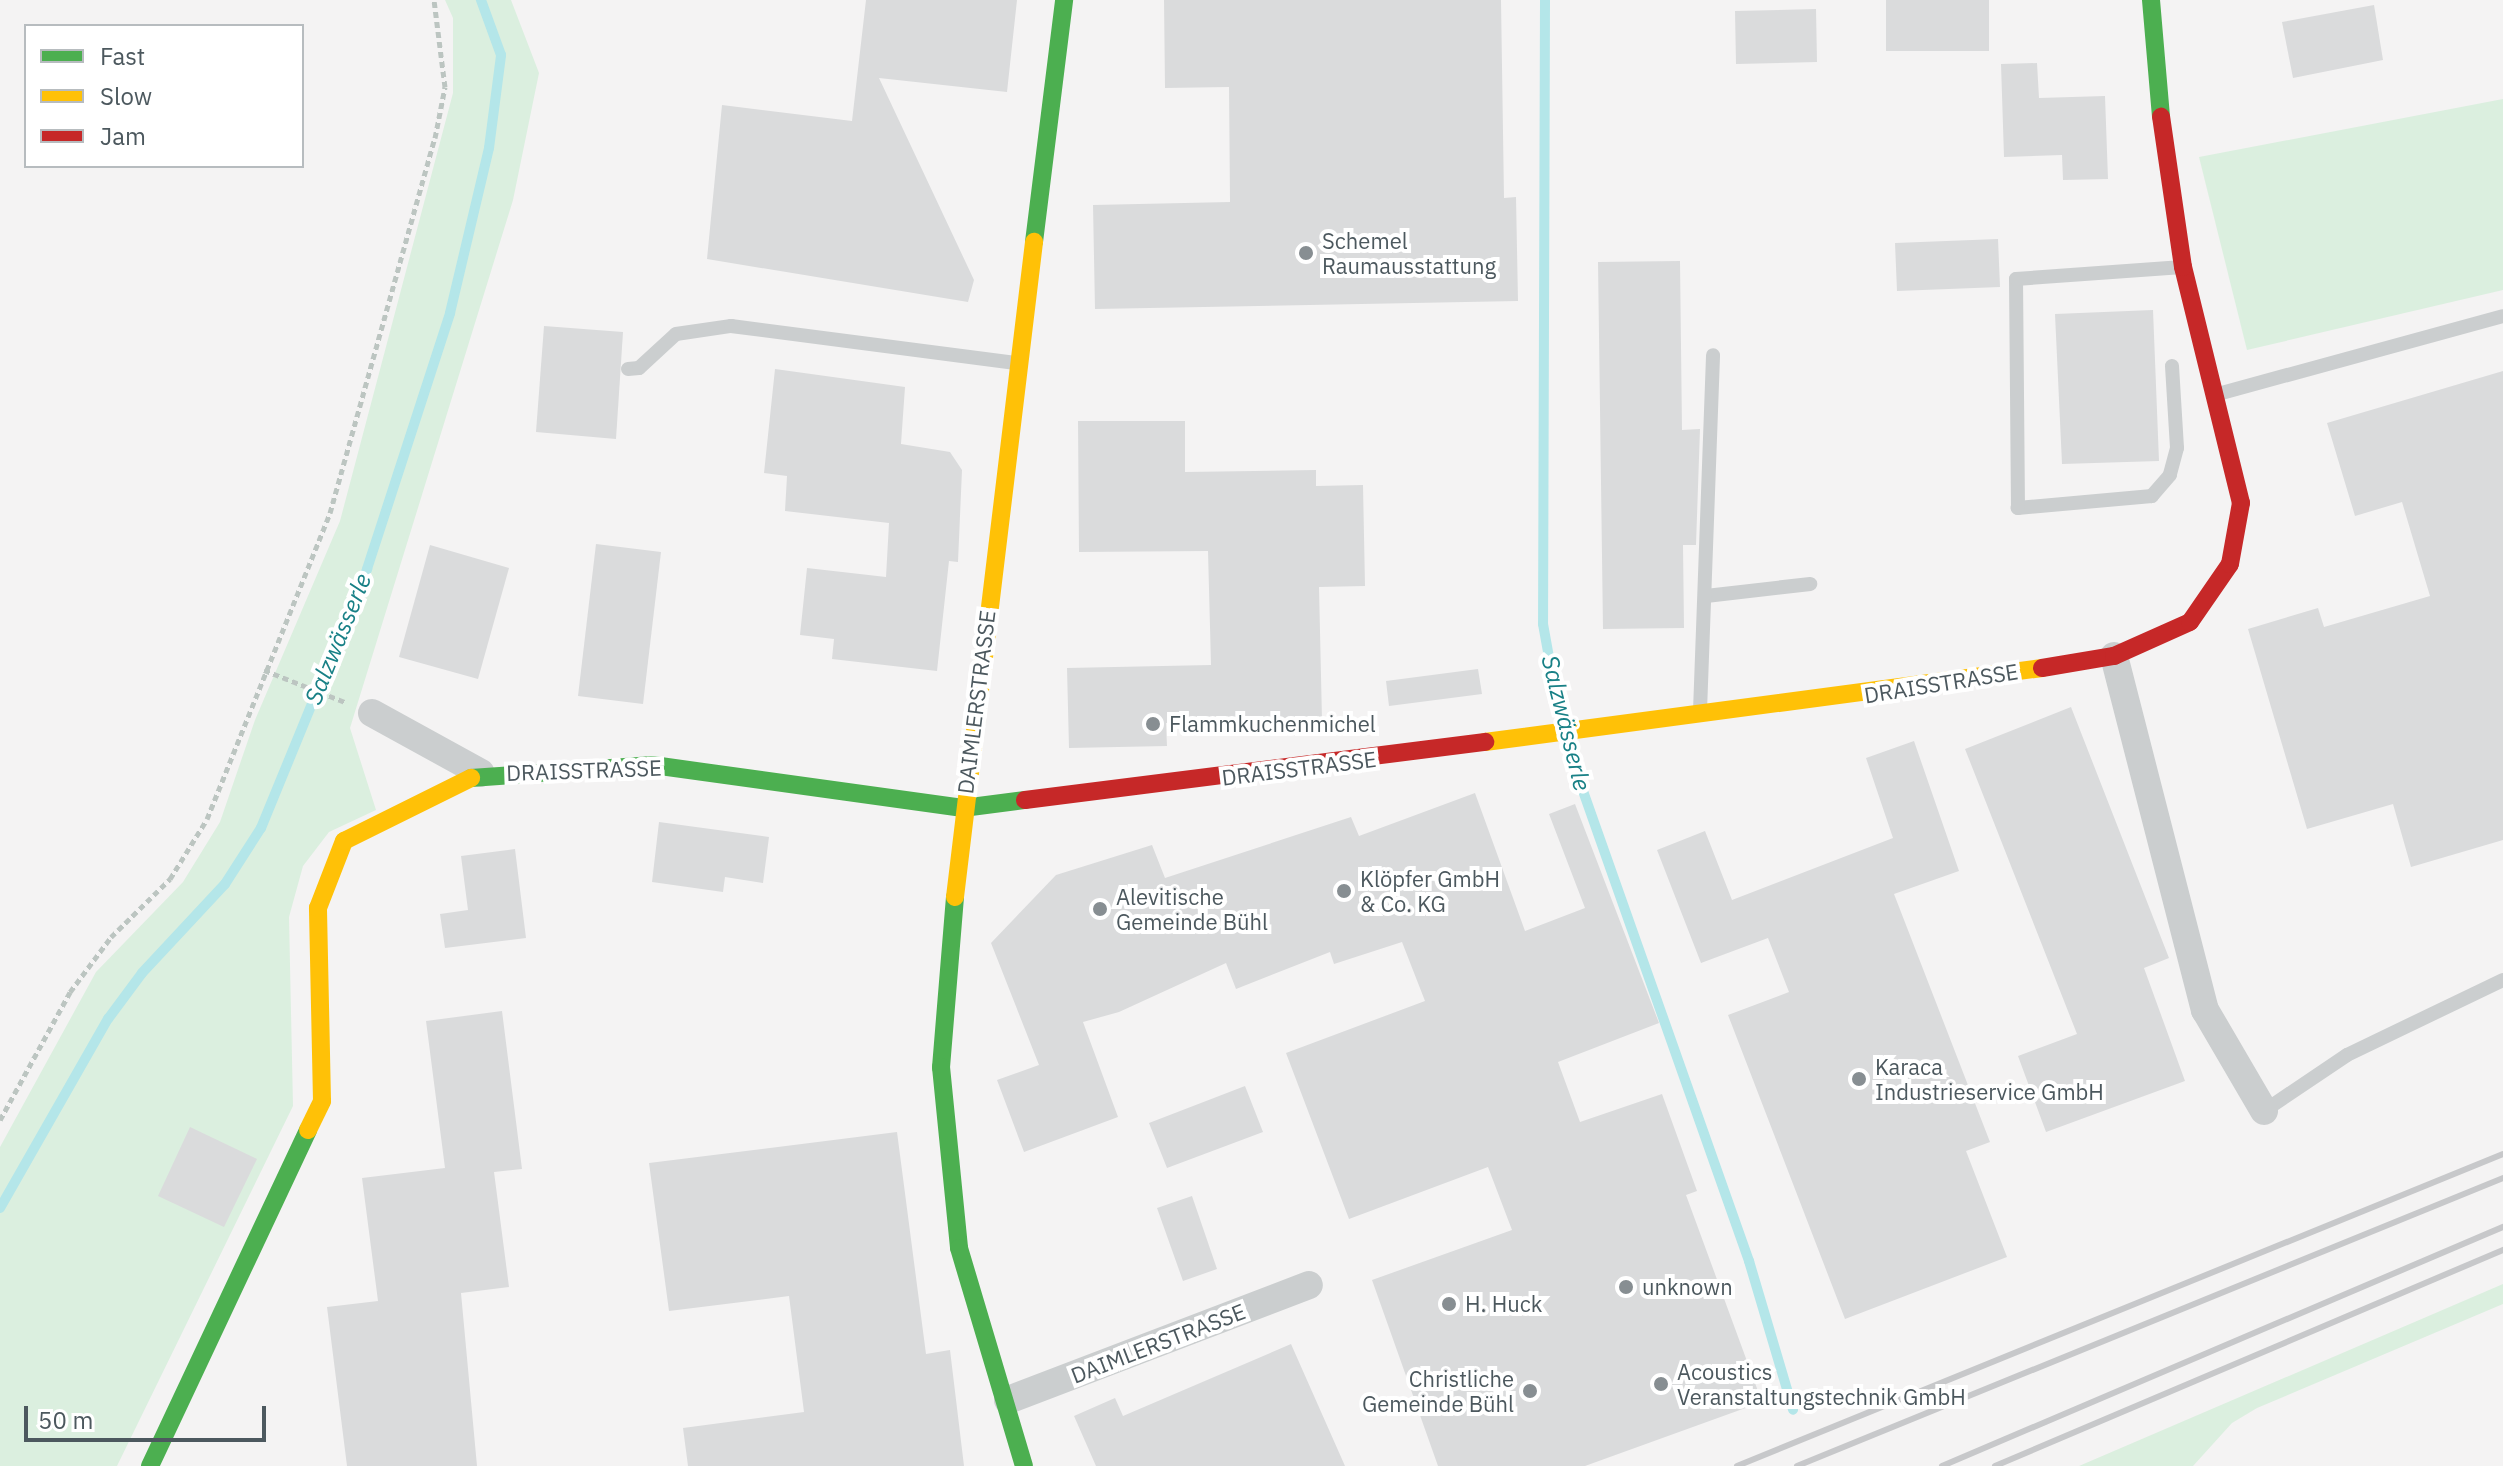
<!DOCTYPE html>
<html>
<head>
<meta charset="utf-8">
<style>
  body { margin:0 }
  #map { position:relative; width:2503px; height:1466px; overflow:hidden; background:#f4f3f3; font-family:"IBM Plex Sans",sans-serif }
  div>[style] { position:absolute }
  .green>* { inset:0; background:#dbefdf }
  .stream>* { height:10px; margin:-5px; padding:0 5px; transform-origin:5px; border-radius:5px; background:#b4e6e9 }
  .building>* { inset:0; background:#dadbdc }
  .path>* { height:5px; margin-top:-2.5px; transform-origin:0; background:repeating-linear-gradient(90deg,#bcc5c1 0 6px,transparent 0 10px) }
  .lane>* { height:14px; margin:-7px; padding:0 7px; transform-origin:7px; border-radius:7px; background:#cbcecf }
  .street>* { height:28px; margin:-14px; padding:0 14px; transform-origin:14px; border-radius:14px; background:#cbcecf }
  .fast>* { height:18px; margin:-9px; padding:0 9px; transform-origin:9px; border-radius:9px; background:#4caf50 }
  .slow>* { height:18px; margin:-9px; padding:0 9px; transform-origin:9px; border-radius:9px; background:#ffc107 }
  .jam>* { height:18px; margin:-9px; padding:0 9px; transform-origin:9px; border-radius:9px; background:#c62828 }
  .rail>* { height:6px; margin:-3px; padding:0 3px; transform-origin:3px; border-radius:3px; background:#c7c8ca }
  .dots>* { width:22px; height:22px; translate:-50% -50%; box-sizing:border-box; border:4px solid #fff; border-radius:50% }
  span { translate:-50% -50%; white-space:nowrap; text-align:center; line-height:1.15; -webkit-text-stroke:8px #fff; paint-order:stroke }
  .poi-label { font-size:22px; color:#4c585e }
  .left { translate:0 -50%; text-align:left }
  .right { translate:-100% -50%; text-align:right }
  .street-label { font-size:22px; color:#4c585e }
  .water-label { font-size:24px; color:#188086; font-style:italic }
  .legend { position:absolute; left:24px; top:24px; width:280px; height:144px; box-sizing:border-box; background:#fff; border:2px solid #b7bcbf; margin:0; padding:10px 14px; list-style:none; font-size:24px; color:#4c585e }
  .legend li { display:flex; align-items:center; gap:16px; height:40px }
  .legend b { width:40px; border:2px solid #b7bcbf }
  .scale { position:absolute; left:24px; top:1406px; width:242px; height:36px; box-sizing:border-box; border:4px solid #4c585e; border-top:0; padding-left:10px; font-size:24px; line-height:28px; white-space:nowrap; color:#4c585e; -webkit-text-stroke:6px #fff; paint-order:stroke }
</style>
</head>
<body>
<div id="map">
  <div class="green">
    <div style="clip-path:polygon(445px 0,511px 0,539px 73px,513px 200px,350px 728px,376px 810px,329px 832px,303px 866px,289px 917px,293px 1106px,117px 1466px,0 1466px,0 1147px,96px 972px,183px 882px,220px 822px,255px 720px,340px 521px,453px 93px,453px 18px)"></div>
    <div style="clip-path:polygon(2503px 99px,2503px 290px,2247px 350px,2199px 157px)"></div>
    <div style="clip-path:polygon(2503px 1284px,2503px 1304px,2257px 1408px,2232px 1423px,2193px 1466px,2079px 1466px)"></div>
  </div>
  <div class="stream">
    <div style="left:1545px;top:0;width:624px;rotate:90.18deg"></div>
    <div style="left:1543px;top:624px;width:102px;rotate:79.8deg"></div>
    <div style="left:1565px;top:740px;width:553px;rotate:70.55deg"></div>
    <div style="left:1749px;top:1261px;width:155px;rotate:73.5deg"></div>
    <div style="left:0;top:1208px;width:218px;rotate:-60.3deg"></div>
    <div style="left:108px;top:1019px;width:57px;rotate:-53.5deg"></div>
    <div style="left:142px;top:973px;width:122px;rotate:-47deg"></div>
    <div style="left:225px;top:884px;width:67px;rotate:-57.3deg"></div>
    <div style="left:261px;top:828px;width:280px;rotate:-67.7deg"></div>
    <div style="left:367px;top:569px;width:269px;rotate:-72deg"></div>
    <div style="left:450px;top:313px;width:170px;rotate:-76.7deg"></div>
    <div style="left:489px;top:148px;width:94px;rotate:-82.6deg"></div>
    <div style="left:501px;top:55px;width:59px;rotate:-110deg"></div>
  </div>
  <div class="building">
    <div style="clip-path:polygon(866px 0,1017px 0,1007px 92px,879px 78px,974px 280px,968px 302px,707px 259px,722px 105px,852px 121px)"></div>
    <div style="clip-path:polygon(1164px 0,1501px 0,1504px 198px,1516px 197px,1518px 301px,1095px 309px,1093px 205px,1230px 202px,1229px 87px,1165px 88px)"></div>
    <div style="clip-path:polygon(1886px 0,1989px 0,1989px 51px,1886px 51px)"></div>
    <div style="clip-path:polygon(2374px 5px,2383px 60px,2293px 78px,2282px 22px)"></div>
    <div style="clip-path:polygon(1816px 9px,1817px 62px,1736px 64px,1735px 11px)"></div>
    <div style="clip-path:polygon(2037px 63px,2039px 98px,2105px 96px,2108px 179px,2063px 180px,2062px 155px,2004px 157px,2001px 64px)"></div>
    <div style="clip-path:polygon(1998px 239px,2000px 287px,1897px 291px,1895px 243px)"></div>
    <div style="clip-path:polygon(1680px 261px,1682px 430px,1700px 429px,1696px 545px,1683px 545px,1684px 628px,1603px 629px,1598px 262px)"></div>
    <div style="clip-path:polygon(2153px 310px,2159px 461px,2062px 464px,2055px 314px)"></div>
    <div style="clip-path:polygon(544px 326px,623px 332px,616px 439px,536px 432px)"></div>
    <div style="clip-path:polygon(775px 369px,905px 387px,901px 444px,950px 452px,962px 470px,958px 562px,949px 561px,937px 671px,832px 659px,834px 639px,800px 635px,807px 568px,886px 577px,889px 523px,785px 511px,787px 476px,764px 473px)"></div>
    <div style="clip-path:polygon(2503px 371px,2503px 840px,2411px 867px,2393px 804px,2307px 829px,2248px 629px,2318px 608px,2324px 627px,2430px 596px,2402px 502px,2355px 516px,2327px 423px)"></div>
    <div style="clip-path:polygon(1078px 421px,1185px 421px,1185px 472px,1316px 470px,1316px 486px,1363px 485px,1365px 586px,1319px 587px,1322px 720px,1166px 723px,1167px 746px,1069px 748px,1067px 668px,1211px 665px,1208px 551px,1079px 552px)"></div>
    <div style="clip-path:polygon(596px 544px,661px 552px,643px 704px,578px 696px)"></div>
    <div style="clip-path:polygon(430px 545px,509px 568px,478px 679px,399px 657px)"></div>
    <div style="clip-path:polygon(1478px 669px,1482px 694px,1389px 706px,1386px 681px)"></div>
    <div style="clip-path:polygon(2071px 707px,2169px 958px,2144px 968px,2185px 1081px,2046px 1132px,2018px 1056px,2077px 1034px,1965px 749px)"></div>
    <div style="clip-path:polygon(1914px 741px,1959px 871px,1894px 894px,1990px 1142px,1966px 1151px,2007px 1257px,1845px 1319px,1728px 1015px,1789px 992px,1768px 938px,1701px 963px,1657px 850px,1705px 831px,1732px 900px,1893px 838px,1866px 758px)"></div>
    <div style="clip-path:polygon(1475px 793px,1525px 931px,1585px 908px,1549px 814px,1575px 804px,1659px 1023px,1558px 1062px,1580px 1122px,1662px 1094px,1697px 1191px,1686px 1195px,1762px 1402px,1585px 1466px,1438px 1466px,1372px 1280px,1512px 1230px,1488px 1167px,1349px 1219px,1286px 1053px,1425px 1001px,1402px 942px,1334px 964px,1330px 952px,1236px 989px,1226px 963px,1119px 1012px,1083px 1022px,1118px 1117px,1024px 1152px,997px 1080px,1039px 1065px,991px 943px,1056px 875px,1152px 845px,1165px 878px,1351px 817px,1359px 836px)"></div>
    <div style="clip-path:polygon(659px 822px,769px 837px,763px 883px,725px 877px,723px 892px,652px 882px)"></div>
    <div style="clip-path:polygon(515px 849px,526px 938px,445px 948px,440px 914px,468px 910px,461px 856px)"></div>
    <div style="clip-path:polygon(502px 1011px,522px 1169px,494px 1172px,509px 1287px,461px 1293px,477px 1466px,347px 1466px,327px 1307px,378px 1301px,362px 1178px,445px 1168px,426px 1021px)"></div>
    <div style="clip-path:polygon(1245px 1086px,1263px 1132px,1167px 1168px,1149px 1123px)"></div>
    <div style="clip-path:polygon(190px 1127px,257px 1159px,224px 1227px,158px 1196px)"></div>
    <div style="clip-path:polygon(897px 1132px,926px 1354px,950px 1350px,964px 1466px,688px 1466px,683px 1428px,804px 1412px,789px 1296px,669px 1311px,649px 1163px)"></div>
    <div style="clip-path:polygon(1192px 1196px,1217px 1269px,1183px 1281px,1157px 1208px)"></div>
    <div style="clip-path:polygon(1291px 1344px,1345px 1466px,1096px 1466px,1074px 1416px,1115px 1398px,1123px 1416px)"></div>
  </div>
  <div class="path">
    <div style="left:264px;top:670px;width:87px;rotate:21.6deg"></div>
    <div style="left:0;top:1120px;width:146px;rotate:-61.3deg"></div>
    <div style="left:70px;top:992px;width:69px;rotate:-53.3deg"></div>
    <div style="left:111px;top:937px;width:83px;rotate:-44.5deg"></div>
    <div style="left:170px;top:879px;width:70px;rotate:-58.3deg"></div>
    <div style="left:207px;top:819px;width:330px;rotate:-68.1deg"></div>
    <div style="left:330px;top:513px;width:389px;rotate:-74.4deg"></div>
    <div style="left:435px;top:138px;width:52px;rotate:-78.9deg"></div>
    <div style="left:445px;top:87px;width:88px;rotate:-97.2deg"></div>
  </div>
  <div class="lane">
    <div style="left:2172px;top:366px;width:82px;rotate:86.5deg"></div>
    <div style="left:2177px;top:448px;width:28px;rotate:105deg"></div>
    <div style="left:2170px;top:475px;width:28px;rotate:131deg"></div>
    <div style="left:2152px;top:496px;width:135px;rotate:174.9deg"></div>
    <div style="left:2018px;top:508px;width:229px;rotate:-90.5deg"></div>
    <div style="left:2016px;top:279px;width:167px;rotate:-4.1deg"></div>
    <div style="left:628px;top:369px;width:11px;rotate:-5deg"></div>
    <div style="left:639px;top:368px;width:50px;rotate:-42.6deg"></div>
    <div style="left:676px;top:334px;width:56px;rotate:-8.3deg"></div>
    <div style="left:731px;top:326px;width:287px;rotate:7.4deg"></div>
    <div style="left:2218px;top:394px;width:295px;rotate:-15.3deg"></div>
    <div style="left:1706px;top:596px;width:105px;rotate:-6.6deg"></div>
    <div style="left:1700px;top:711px;width:356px;rotate:-87.9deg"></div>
    <div style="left:2264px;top:1111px;width:100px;rotate:-34deg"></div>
    <div style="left:2347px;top:1055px;width:173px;rotate:-25.7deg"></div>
  </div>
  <div class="street">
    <div style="left:2114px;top:656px;width:366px;rotate:75.6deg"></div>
    <div style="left:2205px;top:1010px;width:117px;rotate:59.7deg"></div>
    <div style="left:372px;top:713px;width:124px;rotate:28.8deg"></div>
    <div style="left:1008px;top:1400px;width:322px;rotate:-20.9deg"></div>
  </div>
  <div class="fast">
    <div style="left:2151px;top:0;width:117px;rotate:85.1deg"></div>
    <div style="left:1034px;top:242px;width:244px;rotate:-82.9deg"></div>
    <div style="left:471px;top:778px;width:182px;rotate:-4.1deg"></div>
    <div style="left:653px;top:765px;width:313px;rotate:7.9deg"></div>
    <div style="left:963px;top:808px;width:63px;rotate:-7.4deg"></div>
    <div style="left:955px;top:897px;width:171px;rotate:94.7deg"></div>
    <div style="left:941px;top:1067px;width:182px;rotate:84.3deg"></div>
    <div style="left:959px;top:1248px;width:227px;rotate:73.4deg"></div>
    <div style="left:150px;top:1466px;width:371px;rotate:-64.8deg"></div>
  </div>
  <div class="slow">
    <div style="left:1485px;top:742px;width:562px;rotate:-7.57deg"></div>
    <div style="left:955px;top:897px;width:660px;rotate:-83.12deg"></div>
    <div style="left:308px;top:1130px;width:32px;rotate:-64deg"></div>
    <div style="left:322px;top:1101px;width:193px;rotate:-91.2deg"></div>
    <div style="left:318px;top:908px;width:72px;rotate:-68.8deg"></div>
    <div style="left:344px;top:841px;width:142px;rotate:-26.4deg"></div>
  </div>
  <div class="jam">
    <div style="left:2042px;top:668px;width:73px;rotate:-9.5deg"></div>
    <div style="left:2114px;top:656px;width:83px;rotate:-24.1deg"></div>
    <div style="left:2190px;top:622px;width:70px;rotate:-55.4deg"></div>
    <div style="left:2230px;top:564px;width:62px;rotate:-79.8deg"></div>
    <div style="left:2241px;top:503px;width:243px;rotate:-103.8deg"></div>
    <div style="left:2183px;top:267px;width:152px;rotate:-98.3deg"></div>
    <div style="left:1025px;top:800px;width:464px;rotate:-7.2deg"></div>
  </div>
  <div class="rail">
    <div style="left:1737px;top:1466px;width:827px;rotate:-22.16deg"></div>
    <div style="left:1797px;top:1466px;width:762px;rotate:-22.19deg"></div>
    <div style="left:1942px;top:1466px;width:610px;rotate:-23.08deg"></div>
    <div style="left:1995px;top:1466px;width:552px;rotate:-23.04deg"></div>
  </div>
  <div class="dots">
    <div style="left:1306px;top:253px;background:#878e92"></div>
    <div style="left:1153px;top:724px;background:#878e92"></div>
    <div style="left:1344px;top:891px;background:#878e92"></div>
    <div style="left:1100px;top:909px;background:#878e92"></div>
    <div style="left:1859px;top:1079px;background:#878e92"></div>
    <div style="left:1626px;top:1287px;background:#878e92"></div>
    <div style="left:1449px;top:1304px;background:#878e92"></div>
    <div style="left:1661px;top:1384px;background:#878e92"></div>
    <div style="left:1530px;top:1391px;background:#878e92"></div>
  </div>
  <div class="poi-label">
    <span class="left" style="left:1322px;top:253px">Schemel<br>Raumausstattung</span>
    <span class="left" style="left:1169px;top:724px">Flammkuchenmichel</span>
    <span class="left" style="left:1360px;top:891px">Klöpfer GmbH<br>&amp; Co. KG</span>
    <span class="left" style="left:1116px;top:909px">Alevitische<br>Gemeinde Bühl</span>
    <span class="left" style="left:1875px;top:1079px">Karaca<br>Industrieservice GmbH</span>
    <span class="left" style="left:1642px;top:1287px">unknown</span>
    <span class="left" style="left:1465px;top:1304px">H. Huck</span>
    <span class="left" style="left:1677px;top:1384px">Acoustics<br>Veranstaltungstechnik GmbH</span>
    <span class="right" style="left:1514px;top:1391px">Christliche<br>Gemeinde Bühl</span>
  </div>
  <div class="street-label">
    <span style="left:1941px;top:683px;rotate:-9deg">DRAISSTRASSE</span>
    <span style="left:976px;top:702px;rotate:-83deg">DAIMLERSTRASSE</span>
    <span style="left:1299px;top:768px;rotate:-7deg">DRAISSTRASSE</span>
    <span style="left:584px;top:770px;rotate:-2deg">DRAISSTRASSE</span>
    <span style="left:1158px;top:1343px;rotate:-21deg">DAIMLERSTRASSE</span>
  </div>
  <div class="water-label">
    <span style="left:338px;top:639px;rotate:-68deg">Salzwässerle</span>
    <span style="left:1566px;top:723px;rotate:76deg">Salzwässerle</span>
  </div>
  <ul class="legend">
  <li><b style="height:10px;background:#4caf50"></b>Fast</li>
  <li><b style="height:10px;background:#ffc107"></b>Slow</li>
  <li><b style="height:10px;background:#c62828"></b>Jam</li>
  </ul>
  <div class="scale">50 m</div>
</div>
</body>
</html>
